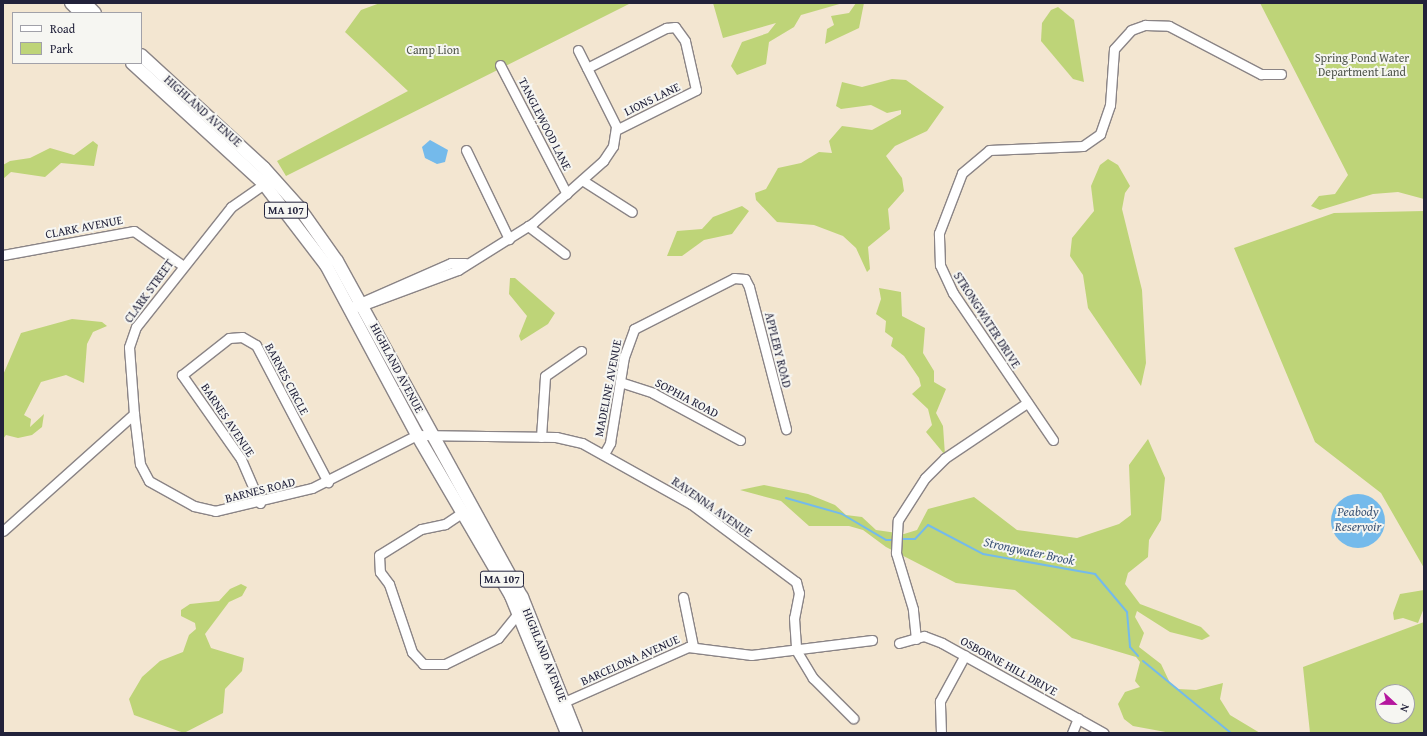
<!DOCTYPE html>
<html>
<head>
<meta charset="utf-8">
<style>
  body { margin:0 }
  #map { position:relative; width:1427px; height:736px; overflow:hidden; background:#f3e6d1; font-family:"Gentium Book Plus",serif }
  div>[style] { position:absolute }
  .green>* { inset:0; background:#bed478 }
  .water>* { inset:0; background:#74baeb }
  .round { border-radius:50% }
  .stream>* { height:2px; margin:-1px; padding:0 1px; transform-origin:1px; border-radius:1px; background:#74baeb }
  .roads { filter:drop-shadow(1px 0 #8a8486) drop-shadow(-1px 0 #8a8486) drop-shadow(0 1px #8a8486) drop-shadow(0 -1px #8a8486) }
  .minor>* { height:9px; margin:-4.5px; padding:0 4.5px; transform-origin:4.5px; border-radius:4.5px; background:#fff }
  .major>* { height:12px; margin:-6px; padding:0 6px; transform-origin:6px; border-radius:6px; background:#fff }
  span { translate:-50% -50%; white-space:nowrap; text-align:center; line-height:1.15; -webkit-text-stroke:4px #f6f6f2; paint-order:stroke }
  .shield-label span { padding:1px 3px; background:#f6f6f2; border:1px solid; border-radius:3px; -webkit-text-stroke-width:0 }
  .shield-label { font-size:11px; color:#22223b; font-weight:700 }
  .park-label { font-size:12px; color:#51574d }
  .street-label { font-size:12px; color:#22223b }
  .water-label { font-size:13px; color:#3f5779; font-style:italic }
  .frame { position:absolute; inset:0; border:4px solid #22223b; pointer-events:none }
  .legend { position:absolute; left:12px; top:12px; width:130px; height:52px; box-sizing:border-box; background:#f6f6f2; border:1px solid #a1a1a9; margin:0; padding:5px 7px; list-style:none; font-size:12px; color:#22223b }
  .legend li { display:flex; align-items:center; gap:8px; height:20px }
  .legend b { width:20px; border:1px solid #a1a1a9 }
  .north { position:absolute; left:1375px; top:684px; width:40px; height:40px; box-sizing:border-box; background:#f6f6f2; border:1px solid #a1a1a9; border-radius:50%; rotate:112deg; font-size:11px; font-weight:700; line-height:16px; text-align:center; color:#22223b }
  .north::after { content:''; display:block; margin:auto; width:14px; height:18px; background:#b5179e; clip-path:polygon(50% 0,100% 100%,50% 72%,0 100%) }
</style>
</head>
<body>
<div id="map">
  <div class="green">
    <div style="clip-path:polygon(380px 3px,631px 3px,286px 176px,277px 161px,408px 91px,345px 32px,361px 10px)"></div>
    <div style="clip-path:polygon(713px 3px,843px 3px,801px 15px,794px 27px,769px 42px,766px 64px,737px 75px,731px 66px,742px 42px,768px 33px,776px 23px,723px 38px)"></div>
    <div style="clip-path:polygon(856px 3px,864px 3px,859px 28px,825px 44px,827px 29px,834px 25px,831px 16px,849px 13px)"></div>
    <div style="clip-path:polygon(1260px 3px,1424px 3px,1424px 199px,1398px 192px,1373px 194px,1320px 210px,1311px 206px,1319px 196px,1335px 194px,1348px 175px)"></div>
    <div style="clip-path:polygon(1058px 7px,1074px 20px,1084px 82px,1073px 79px,1041px 41px,1042px 23px,1051px 10px)"></div>
    <div style="clip-path:polygon(892px 79px,906px 80px,944px 107px,927px 131px,895px 146px,886px 156px,902px 178px,904px 191px,888px 209px,890px 229px,868px 247px,870px 269px,867px 272px,856px 248px,843px 236px,814px 225px,777px 222px,756px 200px,755px 193px,766px 189px,778px 168px,801px 163px,819px 152px,832px 153px,829px 141px,842px 126px,872px 130px,901px 114px,901px 110px,887px 113px,871px 105px,841px 109px,836px 106px,842px 82px,862px 87px)"></div>
    <div style="clip-path:polygon(93px 141px,98px 145px,94px 166px,61px 163px,45px 177px,11px 172px,3px 179px,3px 165px,10px 161px,30px 158px,50px 148px,74px 155px)"></div>
    <div style="clip-path:polygon(1108px 159px,1118px 165px,1130px 186px,1125px 193px,1122px 209px,1142px 290px,1146px 363px,1141px 386px,1088px 308px,1083px 275px,1070px 256px,1072px 238px,1094px 211px,1091px 186px,1100px 165px)"></div>
    <div style="clip-path:polygon(742px 206px,749px 211px,732px 234px,704px 240px,682px 256px,667px 256px,677px 231px,702px 229px,713px 217px)"></div>
    <div style="clip-path:polygon(1424px 211px,1424px 568px,1381px 493px,1315px 442px,1234px 248px,1334px 213px)"></div>
    <div style="clip-path:polygon(510px 278px,515px 278px,555px 313px,548px 324px,521px 341px,519px 336px,527px 316px,509px 294px)"></div>
    <div style="clip-path:polygon(879px 288px,901px 292px,902px 316px,925px 328px,923px 353px,934px 371px,934px 382px,946px 389px,936px 413px,943px 426px,945px 455px,926px 432px,932px 425px,928px 409px,912px 394px,921px 386px,919px 378px,904px 356px,891px 346px,893px 338px,885px 332px,886px 321px,876px 314px,881px 299px)"></div>
    <div style="clip-path:polygon(72px 319px,102px 322px,107px 326px,93px 332px,87px 344px,84px 383px,66px 375px,41px 382px,24px 415px,31px 419px,30px 427px,44px 414px,42px 427px,32px 435px,18px 438px,6px 435px,3px 439px,3px 375px,21px 333px)"></div>
    <div style="clip-path:polygon(1148px 439px,1165px 478px,1161px 520px,1149px 540px,1148px 557px,1128px 573px,1125px 584px,1140px 604px,1201px 627px,1210px 636px,1202px 640px,1170px 632px,1137px 611px,1135px 617px,1144px 633px,1139px 647px,1161px 664px,1170px 683px,1178px 689px,1196px 690px,1223px 683px,1220px 699px,1230px 715px,1260px 733px,1171px 733px,1133px 726px,1124px 719px,1118px 704px,1125px 692px,1140px 687px,1135px 681px,1140px 662px,1136px 657px,1072px 638px,1015px 590px,956px 583px,886px 547px,863px 530px,849px 526px,809px 526px,781px 501px,740px 490px,764px 485px,808px 494px,835px 505px,846px 515px,862px 517px,876px 530px,904px 534px,917px 530px,928px 509px,974px 497px,1017px 530px,1077px 538px,1119px 524px,1131px 515px,1129px 465px)"></div>
    <div style="clip-path:polygon(241px 584px,247px 587px,242px 596px,229px 602px,205px 634px,211px 648px,244px 658px,242px 671px,225px 689px,223px 713px,184px 733px,134px 715px,129px 699px,142px 677px,160px 661px,183px 652px,189px 635px,196px 629px,195px 623px,181px 616px,181px 610px,190px 604px,219px 601px,230px 589px)"></div>
    <div style="clip-path:polygon(1424px 590px,1424px 608px,1418px 623px,1403px 618px,1394px 620px,1393px 613px,1400px 594px)"></div>
    <div style="clip-path:polygon(evenodd,1424px 622px,1424px 733px,1310px 733px,1303px 667px,1424px 622px,1383px 692px,1407px 692px,1407px 716px,1383px 716px,1383px 692px)"></div>
  </div>
  <div class="water">
    <div style="clip-path:polygon(430px 140px,448px 150px,445px 162px,437px 164px,425px 158px,422px 147px)"></div>
    <div class="round" style="left:1331px;top:494px;width:54px;height:54px"></div>
  </div>
  <div class="stream">
    <div style="left:786px;top:498px;width:58px;rotate:15.9deg"></div>
    <div style="left:842px;top:514px;width:51px;rotate:30.6deg"></div>
    <div style="left:886px;top:540px;width:8px"></div>
    <div style="left:900px;top:539px;width:15px"></div>
    <div style="left:915px;top:539px;width:19px;rotate:-47deg"></div>
    <div style="left:928px;top:525px;width:62px;rotate:27.8deg"></div>
    <div style="left:983px;top:554px;width:114px;rotate:10.1deg"></div>
    <div style="left:1095px;top:574px;width:50px;rotate:49.9deg"></div>
    <div style="left:1127px;top:612px;width:35px;rotate:85deg"></div>
    <div style="left:1130px;top:647px;width:12px;rotate:48deg"></div>
    <div style="left:1143px;top:661px;width:114px;rotate:39.3deg"></div>
  </div>
  <div class="roads">
    <div class="minor">
      <div style="left:500px;top:65px;width:145px;rotate:62.6deg"></div>
      <div style="left:587px;top:68px;width:89px;rotate:-26.9deg"></div>
      <div style="left:666px;top:28px;width:9px;rotate:-6deg"></div>
      <div style="left:675px;top:27px;width:17px;rotate:54deg"></div>
      <div style="left:685px;top:41px;width:50px;rotate:77.3deg"></div>
      <div style="left:696px;top:90px;width:89px;rotate:153.4deg"></div>
      <div style="left:466px;top:150px;width:99px;rotate:64.2deg"></div>
      <div style="left:582px;top:180px;width:59px;rotate:32.6deg"></div>
      <div style="left:528px;top:226px;width:46px;rotate:37.1deg"></div>
      <div style="left:3px;top:255px;width:133px;rotate:-10.4deg"></div>
      <div style="left:134px;top:231px;width:59px;rotate:35.3deg"></div>
      <div style="left:355px;top:305px;width:105px;rotate:-23.6deg"></div>
      <div style="left:451px;top:263px;width:14px"></div>
      <div style="left:358px;top:307px;width:107px;rotate:-20.3deg"></div>
      <div style="left:458px;top:270px;width:89px;rotate:-32.1deg"></div>
      <div style="left:533px;top:223px;width:94px;rotate:-41.5deg"></div>
      <div style="left:603px;top:161px;width:18px;rotate:-56deg"></div>
      <div style="left:613px;top:146px;width:20px;rotate:-81deg"></div>
      <div style="left:616px;top:126px;width:85px;rotate:-116.6deg"></div>
      <div style="left:620px;top:382px;width:35px;rotate:18deg"></div>
      <div style="left:653px;top:393px;width:99px;rotate:28.4deg"></div>
      <div style="left:134px;top:414px;width:50px;rotate:83.2deg"></div>
      <div style="left:140px;top:464px;width:19px;rotate:62deg"></div>
      <div style="left:149px;top:481px;width:51px;rotate:29.1deg"></div>
      <div style="left:194px;top:506px;width:22px;rotate:13deg"></div>
      <div style="left:215px;top:511px;width:100px;rotate:-13.3deg"></div>
      <div style="left:312px;top:488px;width:118px;rotate:-26.8deg"></div>
      <div style="left:417px;top:435px;width:139px;rotate:0.8deg"></div>
      <div style="left:556px;top:437px;width:27px;rotate:13deg"></div>
      <div style="left:582px;top:443px;width:125px;rotate:29.2deg"></div>
      <div style="left:691px;top:504px;width:131px;rotate:36.6deg"></div>
      <div style="left:796px;top:582px;width:11px;rotate:75deg"></div>
      <div style="left:799px;top:593px;width:25px;rotate:101deg"></div>
      <div style="left:794px;top:618px;width:32px;rotate:86deg"></div>
      <div style="left:796px;top:650px;width:33px;rotate:59deg"></div>
      <div style="left:813px;top:678px;width:57px;rotate:45deg"></div>
      <div style="left:541px;top:437px;width:61px;rotate:-86.2deg"></div>
      <div style="left:545px;top:376px;width:44px;rotate:-34.8deg"></div>
      <div style="left:1053px;top:440px;width:178px;rotate:-124.2deg"></div>
      <div style="left:953px;top:293px;width:31px;rotate:-115deg"></div>
      <div style="left:940px;top:265px;width:32px;rotate:-92deg"></div>
      <div style="left:939px;top:233px;width:64px;rotate:-69deg"></div>
      <div style="left:962px;top:173px;width:35px;rotate:-40deg"></div>
      <div style="left:989px;top:150px;width:94px;rotate:-2.4deg"></div>
      <div style="left:1083px;top:146px;width:21px;rotate:-35deg"></div>
      <div style="left:1100px;top:134px;width:31px;rotate:-71deg"></div>
      <div style="left:1110px;top:105px;width:56px;rotate:-85.9deg"></div>
      <div style="left:1114px;top:49px;width:25px;rotate:-48deg"></div>
      <div style="left:1131px;top:30px;width:15px;rotate:-20deg"></div>
      <div style="left:1145px;top:25px;width:24px;rotate:2deg"></div>
      <div style="left:1169px;top:26px;width:104px;rotate:27.6deg"></div>
      <div style="left:1261px;top:74px;width:20px"></div>
      <div style="left:604px;top:454px;width:13px;rotate:-61deg"></div>
      <div style="left:610px;top:443px;width:87px;rotate:-80.8deg"></div>
      <div style="left:624px;top:357px;width:30px;rotate:-70deg"></div>
      <div style="left:634px;top:329px;width:112px;rotate:-27deg"></div>
      <div style="left:734px;top:278px;width:11px;rotate:5deg"></div>
      <div style="left:745px;top:279px;width:9px;rotate:63deg"></div>
      <div style="left:749px;top:287px;width:147px;rotate:75.4deg"></div>
      <div style="left:260px;top:503px;width:48px;rotate:-113.4deg"></div>
      <div style="left:241px;top:459px;width:103px;rotate:-125.1deg"></div>
      <div style="left:182px;top:375px;width:60px;rotate:-38.2deg"></div>
      <div style="left:229px;top:338px;width:13px;rotate:-4deg"></div>
      <div style="left:242px;top:337px;width:16px;rotate:30deg"></div>
      <div style="left:256px;top:345px;width:155px;rotate:62.3deg"></div>
      <div style="left:463px;top:512px;width:22px;rotate:146deg"></div>
      <div style="left:445px;top:524px;width:25px;rotate:168deg"></div>
      <div style="left:421px;top:529px;width:49px;rotate:148.2deg"></div>
      <div style="left:379px;top:555px;width:17px;rotate:87deg"></div>
      <div style="left:380px;top:572px;width:15px;rotate:53deg"></div>
      <div style="left:389px;top:584px;width:72px;rotate:71.3deg"></div>
      <div style="left:412px;top:652px;width:16px;rotate:47deg"></div>
      <div style="left:423px;top:664px;width:22px"></div>
      <div style="left:445px;top:664px;width:59px;rotate:-26.1deg"></div>
      <div style="left:498px;top:638px;width:33px;rotate:-51deg"></div>
      <div style="left:3px;top:531px;width:176px;rotate:-41.8deg"></div>
      <div style="left:134px;top:414px;width:67px;rotate:-94.3deg"></div>
      <div style="left:129px;top:347px;width:21px;rotate:-71deg"></div>
      <div style="left:136px;top:327px;width:153px;rotate:-51.6deg"></div>
      <div style="left:231px;top:207px;width:40px;rotate:-34.9deg"></div>
      <div style="left:683px;top:597px;width:50px;rotate:78.5deg"></div>
      <div style="left:916px;top:639px;width:30px;rotate:-96deg"></div>
      <div style="left:913px;top:609px;width:59px;rotate:-106.9deg"></div>
      <div style="left:896px;top:553px;width:33px;rotate:-87deg"></div>
      <div style="left:898px;top:520px;width:50px;rotate:-57.3deg"></div>
      <div style="left:925px;top:478px;width:28px;rotate:-45deg"></div>
      <div style="left:945px;top:458px;width:99px;rotate:-33.9deg"></div>
      <div style="left:899px;top:643px;width:26px;rotate:-16deg"></div>
      <div style="left:924px;top:636px;width:19px;rotate:21deg"></div>
      <div style="left:942px;top:643px;width:185px;rotate:29.1deg"></div>
      <div style="left:564px;top:702px;width:136px;rotate:-23.9deg"></div>
      <div style="left:688px;top:647px;width:64px;rotate:7.2deg"></div>
      <div style="left:751px;top:655px;width:122px;rotate:-7.1deg"></div>
      <div style="left:941px;top:733px;width:32px;rotate:-92deg"></div>
      <div style="left:940px;top:701px;width:52px;rotate:-61.5deg"></div>
      <div style="left:1072px;top:733px;width:16px;rotate:-68deg"></div>
    </div>
    <div class="major">
      <div style="left:71px;top:3px;width:14px;rotate:45deg"></div>
      <div style="left:85px;top:3px;width:14px;rotate:45deg"></div>
      <div style="left:141px;top:55px;width:167px;rotate:42.6deg"></div>
      <div style="left:264px;top:168px;width:51px;rotate:48.2deg"></div>
      <div style="left:298px;top:206px;width:67px;rotate:54.7deg"></div>
      <div style="left:337px;top:261px;width:384px;rotate:61.2deg"></div>
      <div style="left:522px;top:597px;width:146px;rotate:68.3deg"></div>
      <div style="left:132px;top:63px;width:179px;rotate:42.5deg"></div>
      <div style="left:264px;top:184px;width:102px;rotate:52.6deg"></div>
      <div style="left:326px;top:265px;width:193px;rotate:61.8deg"></div>
      <div style="left:417px;top:435px;width:186px;rotate:59.7deg"></div>
      <div style="left:511px;top:596px;width:148px;rotate:67.8deg"></div>
    </div>
  </div>
  <div class="shield-label">
    <span style="left:286px;top:210px">MA 107</span>
    <span style="left:502px;top:579px">MA 107</span>
  </div>
  <div class="park-label">
    <span style="left:433px;top:50px">Camp Lion</span>
    <span style="left:1362px;top:65px">Spring Pond Water<br>Department Land</span>
  </div>
  <div class="street-label">
    <span style="left:652px;top:99px;rotate:-26deg">LIONS LANE</span>
    <span style="left:203px;top:111px;rotate:42deg">HIGHLAND AVENUE</span>
    <span style="left:545px;top:124px;rotate:63deg">TANGLEWOOD LANE</span>
    <span style="left:84px;top:227px;rotate:-11deg">CLARK AVENUE</span>
    <span style="left:149px;top:291px;rotate:-54deg">CLARK STREET</span>
    <span style="left:987px;top:320px;rotate:57deg">STRONGWATER DRIVE</span>
    <span style="left:778px;top:350px;rotate:76deg">APPLEBY ROAD</span>
    <span style="left:397px;top:368px;rotate:62deg">HIGHLAND AVENUE</span>
    <span style="left:287px;top:379px;rotate:62deg">BARNES CIRCLE</span>
    <span style="left:608px;top:388px;rotate:-79deg">MADELINE AVENUE</span>
    <span style="left:687px;top:398px;rotate:28deg">SOPHIA ROAD</span>
    <span style="left:228px;top:420px;rotate:56deg">BARNES AVENUE</span>
    <span style="left:260px;top:490px;rotate:-14deg">BARNES ROAD</span>
    <span style="left:712px;top:507px;rotate:35deg">RAVENNA AVENUE</span>
    <span style="left:545px;top:655px;rotate:68deg">HIGHLAND AVENUE</span>
    <span style="left:630px;top:660px;rotate:-24deg">BARCELONA AVENUE</span>
    <span style="left:1009px;top:666px;rotate:29deg">OSBORNE HILL DRIVE</span>
  </div>
  <div class="water-label">
    <span style="left:1358px;top:520px">Peabody<br>Reservoir</span>
    <span style="left:1029px;top:552px;rotate:12deg">Strongwater Brook</span>
  </div>
  <div class="frame"></div>
  <ul class="legend">
  <li><b style="height:5px;background:#fff"></b>Road</li>
  <li><b style="height:11px;background:#bed478"></b>Park</li>
  </ul>
  <div class="north">N</div>
</div>
</body>
</html>
